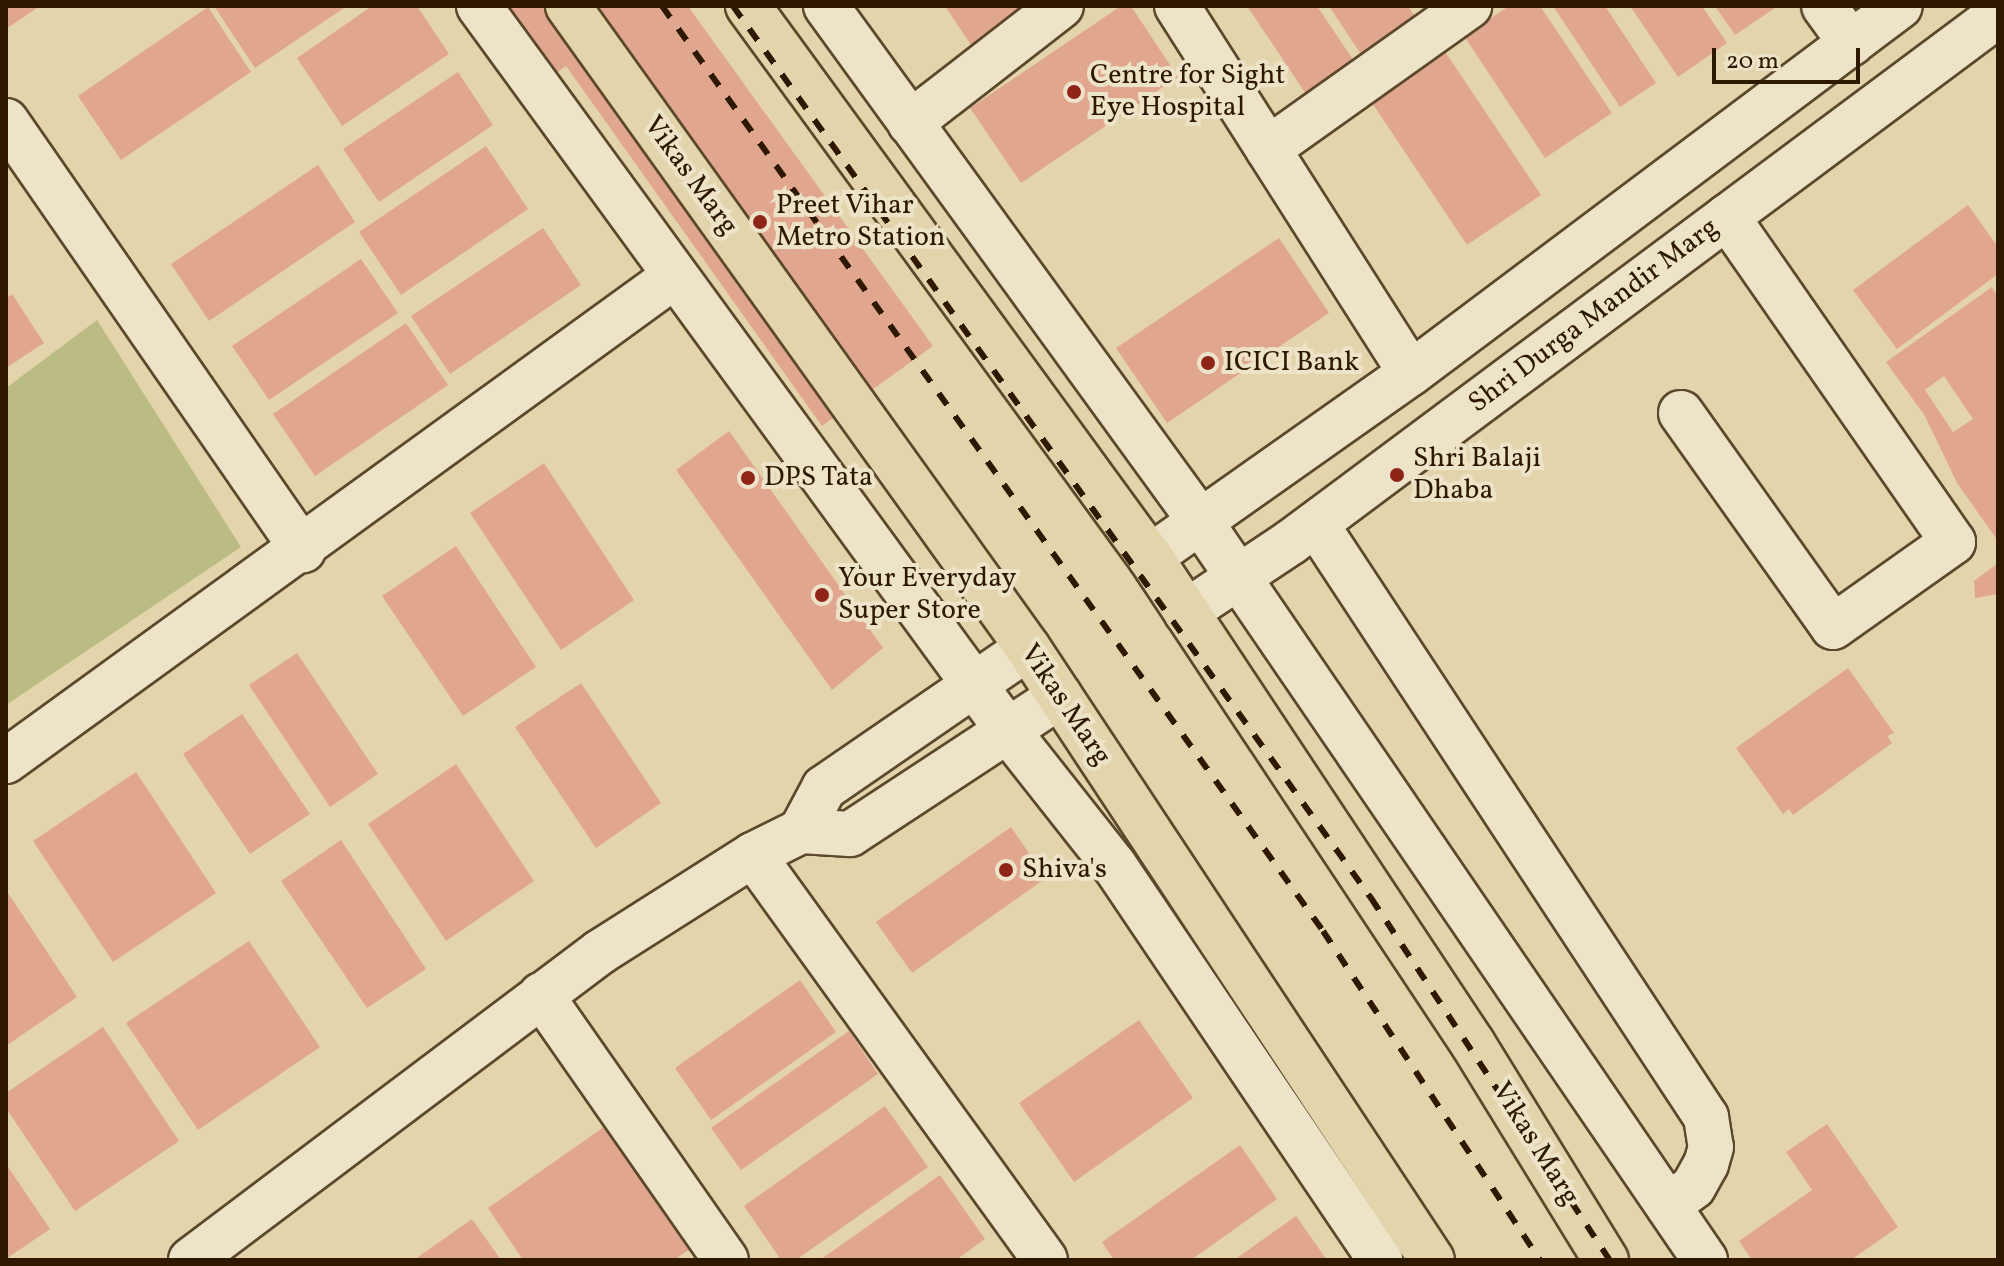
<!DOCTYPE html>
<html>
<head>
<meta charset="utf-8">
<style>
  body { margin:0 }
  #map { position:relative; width:2004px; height:1266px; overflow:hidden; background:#e4d4ac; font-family:Vollkorn,serif }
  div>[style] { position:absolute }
  .green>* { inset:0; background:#bbbb84 }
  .building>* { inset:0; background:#e1a78e }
  .roads { filter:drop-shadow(2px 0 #5c482b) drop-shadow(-2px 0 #5c482b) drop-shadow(0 2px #5c482b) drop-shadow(0 -2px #5c482b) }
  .minor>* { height:44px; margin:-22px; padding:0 22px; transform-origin:22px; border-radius:22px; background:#ede3c9 }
  .major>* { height:44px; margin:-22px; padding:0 22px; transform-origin:22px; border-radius:22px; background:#e4d4ac }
  .rail>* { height:6px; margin-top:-3px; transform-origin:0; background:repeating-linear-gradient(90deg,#2e1900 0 14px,transparent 0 28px) }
  .dots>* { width:22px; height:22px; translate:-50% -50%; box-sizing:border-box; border:4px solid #ede3c9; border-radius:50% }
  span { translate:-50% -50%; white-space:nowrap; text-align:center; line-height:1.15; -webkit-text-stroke:8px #ede3c9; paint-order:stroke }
  .poi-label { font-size:28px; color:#2e1900 }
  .left { translate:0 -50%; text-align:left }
  .street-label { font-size:28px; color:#2e1900 }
  .frame { position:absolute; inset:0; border:8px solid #2e1900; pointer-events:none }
  .scale { position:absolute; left:1712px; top:48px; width:148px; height:36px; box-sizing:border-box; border:4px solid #2e1900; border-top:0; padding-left:10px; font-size:24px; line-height:28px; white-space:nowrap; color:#2e1900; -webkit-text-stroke:6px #ede3c9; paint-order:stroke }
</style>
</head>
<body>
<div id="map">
  <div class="green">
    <div style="clip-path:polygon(97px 320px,241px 547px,6px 705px,6px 388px)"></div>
  </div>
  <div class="building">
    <div style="clip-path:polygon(6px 6px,40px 6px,6px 29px)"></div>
    <div style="clip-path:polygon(214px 6px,347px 6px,255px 68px)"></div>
    <div style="clip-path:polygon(372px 6px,417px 6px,449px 54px,342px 126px,297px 58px)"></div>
    <div style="clip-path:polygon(460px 6px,693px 6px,690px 9px,933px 346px,822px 426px,566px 66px,524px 97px)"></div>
    <div style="clip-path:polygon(945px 6px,1048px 6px,977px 54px)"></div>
    <div style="clip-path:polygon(1121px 6px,1131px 6px,1178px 77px,1021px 183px,970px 108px)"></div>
    <div style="clip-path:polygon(1247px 6px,1317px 6px,1362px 73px,1314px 106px)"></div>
    <div style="clip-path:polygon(1329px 6px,1408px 6px,1424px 30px,1370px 68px)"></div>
    <div style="clip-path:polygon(1509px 6px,1540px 6px,1612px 113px,1545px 158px,1464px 36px)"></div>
    <div style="clip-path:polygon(1553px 6px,1605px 6px,1656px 83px,1620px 107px)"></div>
    <div style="clip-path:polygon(1630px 6px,1702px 6px,1727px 43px,1678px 77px)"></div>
    <div style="clip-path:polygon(1715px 6px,1778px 6px,1735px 35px)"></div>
    <div style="clip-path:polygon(208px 7px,251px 72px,121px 160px,78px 96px)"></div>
    <div style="clip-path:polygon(1444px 50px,1541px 195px,1467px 245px,1370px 100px)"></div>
    <div style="clip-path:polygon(458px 72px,493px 125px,379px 202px,343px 149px)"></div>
    <div style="clip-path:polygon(486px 146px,528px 209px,401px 295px,359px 232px)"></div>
    <div style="clip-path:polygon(318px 165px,355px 222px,209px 321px,171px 264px)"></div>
    <div style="clip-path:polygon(1968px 205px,1998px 247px,1998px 274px,1897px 349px,1853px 290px)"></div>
    <div style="clip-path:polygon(543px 228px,581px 285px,450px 374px,411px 316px)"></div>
    <div style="clip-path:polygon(1279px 238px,1329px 313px,1167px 423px,1116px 348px)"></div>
    <div style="clip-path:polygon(361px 259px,398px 313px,269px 400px,232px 346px)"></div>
    <div style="clip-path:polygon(evenodd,1992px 287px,1998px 297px,1998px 541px,1957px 483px,1925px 416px,1886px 362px,1992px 287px,1944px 376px,1973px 419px,1953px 432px,1925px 390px,1944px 376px)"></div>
    <div style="clip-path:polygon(12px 294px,44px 343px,6px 368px,6px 298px)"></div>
    <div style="clip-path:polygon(406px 323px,448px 385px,315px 476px,273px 414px)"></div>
    <div style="clip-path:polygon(729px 431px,883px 648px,832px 690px,676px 470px)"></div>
    <div style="clip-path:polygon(544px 463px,634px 600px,561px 650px,470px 513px)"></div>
    <div style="clip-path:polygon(456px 546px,536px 667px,463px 716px,382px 596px)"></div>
    <div style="clip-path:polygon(1998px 563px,1998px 594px,1975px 598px,1974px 581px)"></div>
    <div style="clip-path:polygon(297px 653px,378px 774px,330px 807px,249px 685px)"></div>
    <div style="clip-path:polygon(1848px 668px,1894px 733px,1887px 736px,1892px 743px,1793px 815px,1789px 809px,1783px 814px,1736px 748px)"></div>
    <div style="clip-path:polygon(581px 683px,661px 803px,596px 848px,515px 727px)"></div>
    <div style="clip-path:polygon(242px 714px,310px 814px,250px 854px,183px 754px)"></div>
    <div style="clip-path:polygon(456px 764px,534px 881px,446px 941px,368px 824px)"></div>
    <div style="clip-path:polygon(136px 772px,216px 893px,113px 962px,33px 841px)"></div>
    <div style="clip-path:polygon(1011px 827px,1046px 878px,912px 973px,876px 922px)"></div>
    <div style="clip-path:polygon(341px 840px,426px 969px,367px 1008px,281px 881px)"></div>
    <div style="clip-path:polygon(6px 890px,77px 997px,6px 1046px)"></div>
    <div style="clip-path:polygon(249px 941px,320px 1047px,198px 1130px,126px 1023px)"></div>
    <div style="clip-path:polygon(800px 980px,836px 1032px,711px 1120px,675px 1068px)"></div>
    <div style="clip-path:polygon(1139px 1020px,1193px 1098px,1074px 1182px,1019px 1103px)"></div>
    <div style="clip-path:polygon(103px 1027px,179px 1141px,75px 1211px,6px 1108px,6px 1093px)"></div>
    <div style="clip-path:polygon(849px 1031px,878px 1074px,741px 1170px,711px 1128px)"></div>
    <div style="clip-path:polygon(885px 1106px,928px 1167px,796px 1260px,781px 1260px,744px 1206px)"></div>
    <div style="clip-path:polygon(1827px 1124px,1898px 1227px,1851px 1260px,1752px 1260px,1739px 1241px,1812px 1190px,1786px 1152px)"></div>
    <div style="clip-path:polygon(604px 1127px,690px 1249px,674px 1260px,523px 1260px,488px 1208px)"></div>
    <div style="clip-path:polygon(1240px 1145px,1277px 1199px,1191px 1260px,1114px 1260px,1102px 1242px)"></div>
    <div style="clip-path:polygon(6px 1164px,50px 1229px,6px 1259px)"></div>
    <div style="clip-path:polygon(940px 1175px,985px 1239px,956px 1260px,820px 1260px)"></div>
    <div style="clip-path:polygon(1296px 1216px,1327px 1260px,1234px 1260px)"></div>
    <div style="clip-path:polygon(472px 1219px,501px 1260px,420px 1260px,418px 1257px)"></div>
  </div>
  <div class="roads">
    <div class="minor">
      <div style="left:479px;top:6px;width:897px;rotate:53.88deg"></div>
      <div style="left:1008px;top:731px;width:171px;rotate:51.7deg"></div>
      <div style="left:1114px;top:865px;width:476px;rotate:56deg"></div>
      <div style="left:826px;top:6px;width:636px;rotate:54.01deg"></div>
      <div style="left:1200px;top:521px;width:895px;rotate:55.65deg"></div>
      <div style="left:1177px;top:6px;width:435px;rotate:57.5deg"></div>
      <div style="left:1824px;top:6px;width:46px;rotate:53.9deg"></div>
      <div style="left:6px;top:121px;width:522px;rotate:55.3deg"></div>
      <div style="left:910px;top:123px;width:191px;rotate:-37.8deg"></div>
      <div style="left:1268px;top:149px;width:247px;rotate:-35.4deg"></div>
      <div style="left:1681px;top:413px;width:262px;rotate:54.6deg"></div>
      <div style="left:1833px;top:627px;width:147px;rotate:-35.3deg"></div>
      <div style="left:1953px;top:542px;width:396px;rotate:-124.8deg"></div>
      <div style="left:1316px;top:524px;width:710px;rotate:56.67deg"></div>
      <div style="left:1706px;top:1117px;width:30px;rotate:81deg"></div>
      <div style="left:1711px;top:1147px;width:18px;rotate:106deg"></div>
      <div style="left:1706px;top:1164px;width:26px;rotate:119deg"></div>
      <div style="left:1693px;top:1187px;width:31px;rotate:143deg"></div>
      <div style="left:1150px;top:557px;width:319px;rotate:-35.2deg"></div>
      <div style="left:1411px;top:373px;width:611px;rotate:-36.89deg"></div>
      <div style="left:1186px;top:612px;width:126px;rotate:-33.7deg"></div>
      <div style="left:1291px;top:542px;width:882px;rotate:-36.7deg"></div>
      <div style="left:6px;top:761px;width:809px;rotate:-35.95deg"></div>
      <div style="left:801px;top:831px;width:49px;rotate:-61.9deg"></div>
      <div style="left:824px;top:788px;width:247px;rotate:-34.5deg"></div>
      <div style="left:753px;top:855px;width:499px;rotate:54.2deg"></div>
      <div style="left:541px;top:995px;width:323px;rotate:55.1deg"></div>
      <div style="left:191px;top:1260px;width:512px;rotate:-36.98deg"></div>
      <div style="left:600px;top:952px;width:181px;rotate:-32.4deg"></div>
      <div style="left:753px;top:855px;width:54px;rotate:-26.6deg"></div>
      <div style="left:801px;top:831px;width:49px;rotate:3.5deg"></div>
      <div style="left:850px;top:834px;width:251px;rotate:-33.3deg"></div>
    </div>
    <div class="major">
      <div style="left:568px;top:6px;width:790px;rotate:54.38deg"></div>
      <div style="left:1028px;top:648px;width:733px;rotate:56.57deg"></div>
      <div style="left:748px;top:6px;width:682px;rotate:53.89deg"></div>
      <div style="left:1150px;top:557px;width:584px;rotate:56.45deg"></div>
      <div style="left:1473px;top:1044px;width:254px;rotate:58.4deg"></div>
    </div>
  </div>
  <div class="rail">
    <div style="left:662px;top:6px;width:1137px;rotate:54.45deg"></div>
    <div style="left:1323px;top:931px;width:394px;rotate:56.6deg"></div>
    <div style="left:733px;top:6px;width:1097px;rotate:54.43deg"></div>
    <div style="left:1371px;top:898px;width:434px;rotate:56.6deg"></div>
  </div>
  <div class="dots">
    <div style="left:1074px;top:92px;background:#8f2418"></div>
    <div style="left:760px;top:222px;background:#8f2418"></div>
    <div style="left:1208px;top:363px;background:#8f2418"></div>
    <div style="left:1397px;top:475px;background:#8f2418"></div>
    <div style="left:748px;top:478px;background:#8f2418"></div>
    <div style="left:822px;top:595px;background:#8f2418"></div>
    <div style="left:1006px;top:870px;background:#8f2418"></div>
  </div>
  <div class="poi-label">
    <span class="left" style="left:1090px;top:92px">Centre for Sight<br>Eye Hospital</span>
    <span class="left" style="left:776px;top:222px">Preet Vihar<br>Metro Station</span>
    <span class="left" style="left:1224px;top:363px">ICICI Bank</span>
    <span class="left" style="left:1413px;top:475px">Shri Balaji<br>Dhaba</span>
    <span class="left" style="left:764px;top:478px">DPS Tata</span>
    <span class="left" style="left:838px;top:595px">Your Everyday<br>Super Store</span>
    <span class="left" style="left:1022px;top:870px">Shiva's</span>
  </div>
  <div class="street-label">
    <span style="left:690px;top:176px;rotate:54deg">Vikas Marg</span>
    <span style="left:1594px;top:316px;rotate:-37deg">Shri Durga Mandir Marg</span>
    <span style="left:1065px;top:705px;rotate:56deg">Vikas Marg</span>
    <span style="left:1535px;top:1144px;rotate:58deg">Vikas Marg</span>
  </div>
  <div class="frame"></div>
  <div class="scale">20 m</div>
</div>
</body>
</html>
